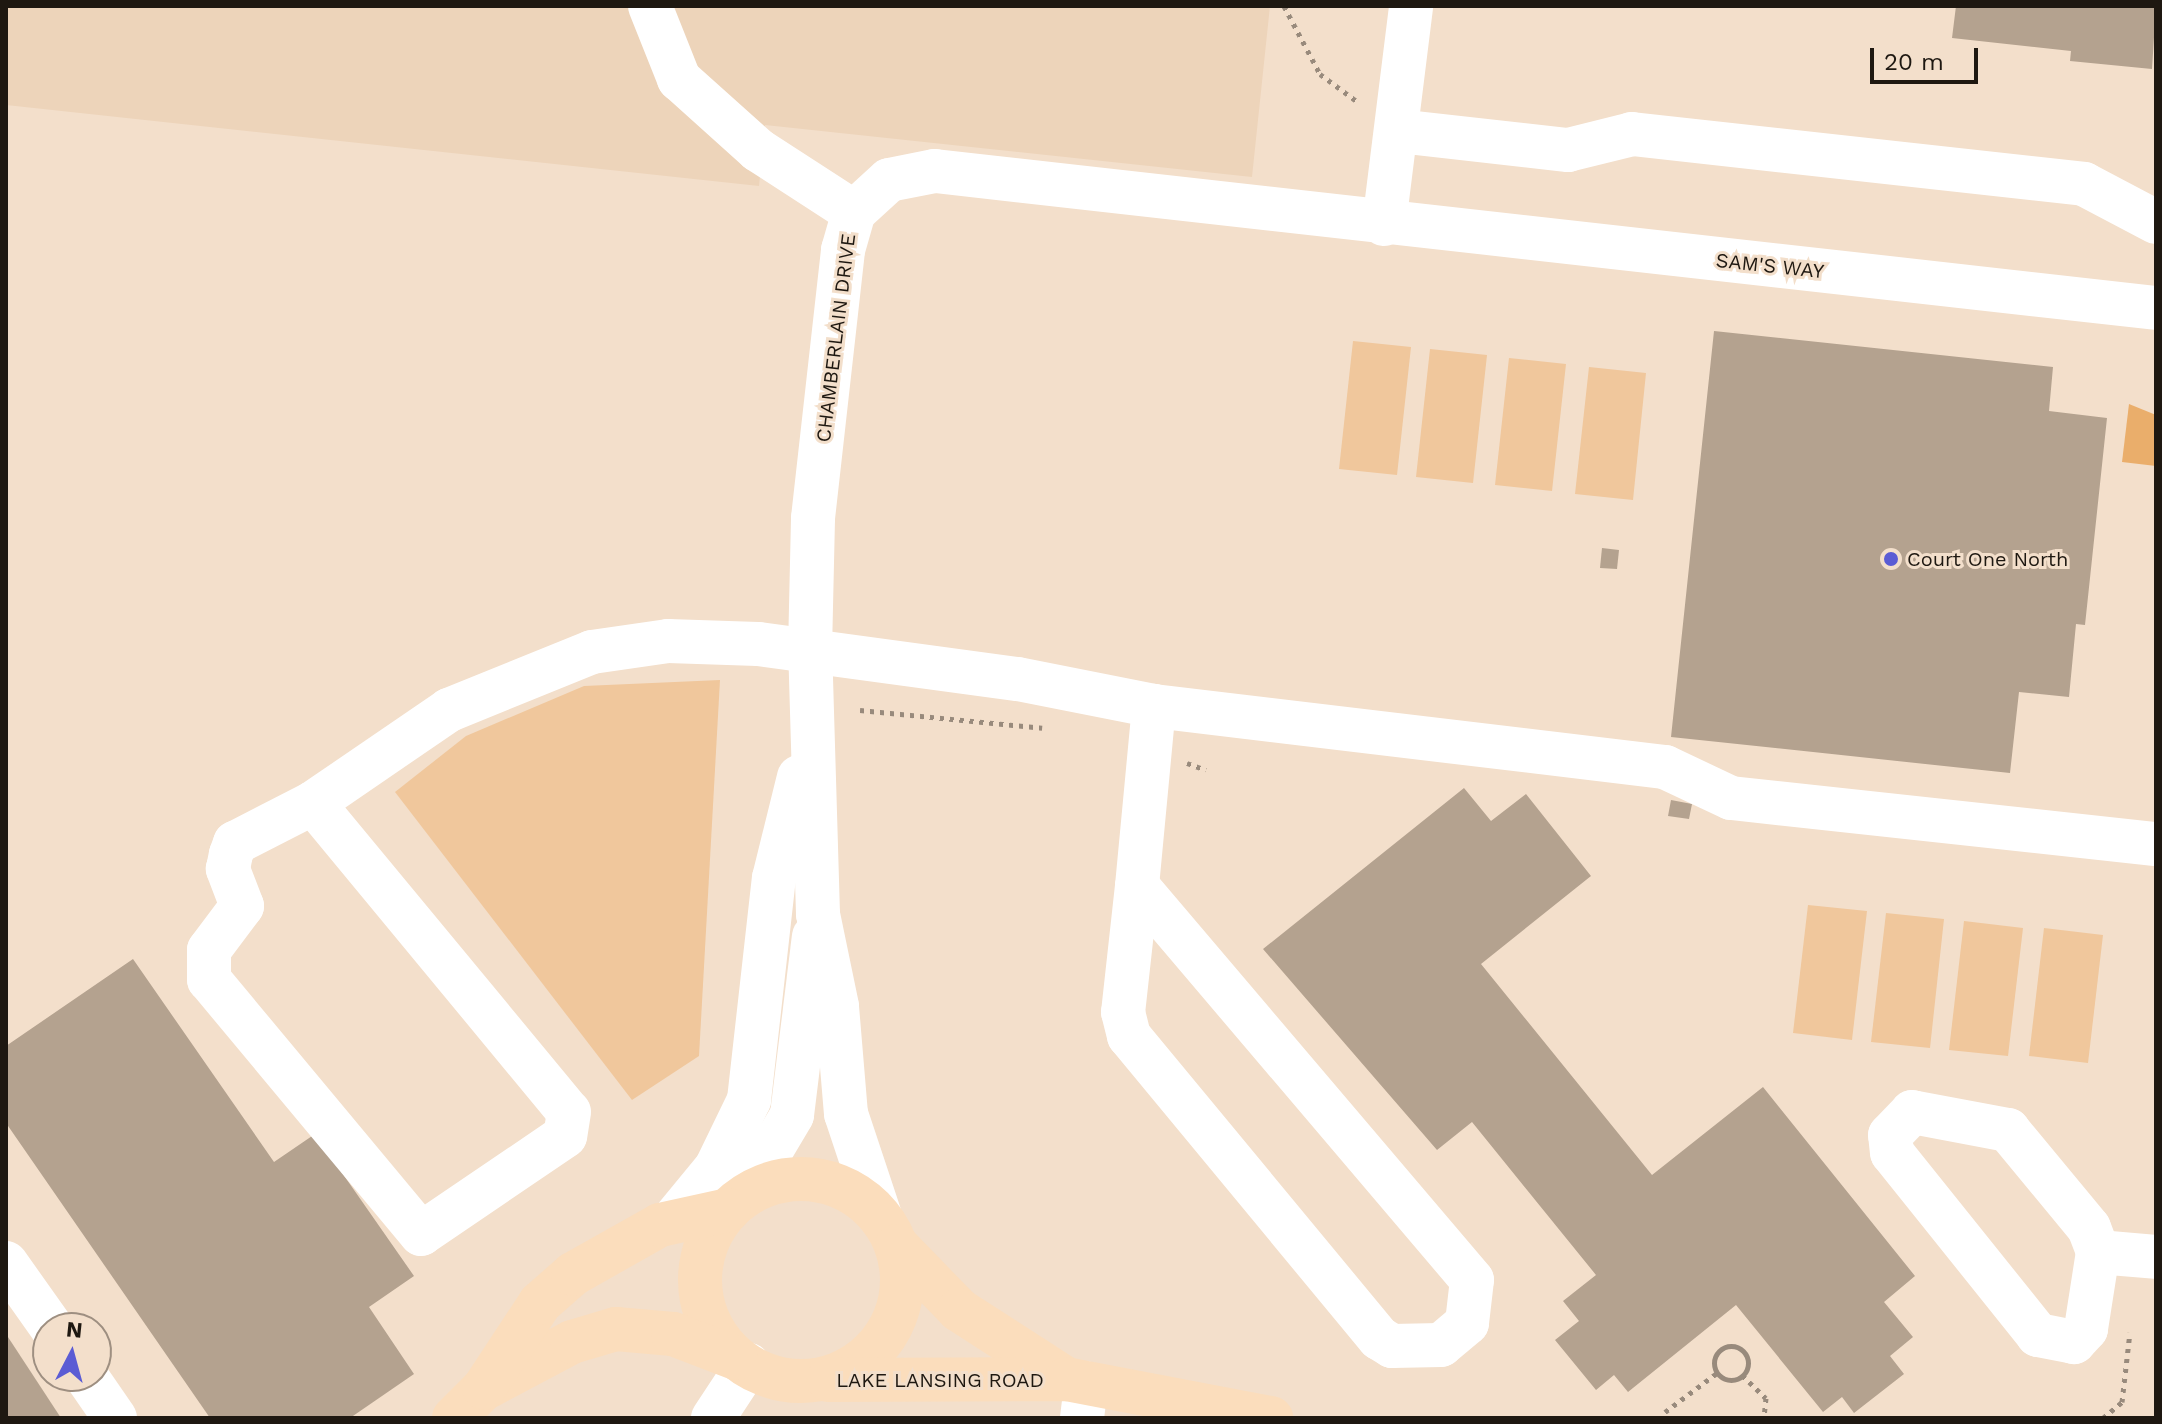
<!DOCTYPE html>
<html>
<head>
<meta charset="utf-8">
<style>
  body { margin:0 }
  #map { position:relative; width:2162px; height:1424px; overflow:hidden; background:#f3dfcb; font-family:"Work Sans",sans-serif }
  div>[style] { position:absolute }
  .built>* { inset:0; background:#edd4ba }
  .green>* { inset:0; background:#f0c79c }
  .water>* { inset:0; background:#eaae6b }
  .building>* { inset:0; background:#b4a28f }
  .path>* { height:5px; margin-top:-2.5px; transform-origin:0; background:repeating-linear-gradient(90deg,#988a7c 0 4px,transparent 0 10px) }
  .path>.ring { margin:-2.5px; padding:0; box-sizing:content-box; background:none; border:5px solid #988a7c; border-radius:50% }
  .minor>* { height:44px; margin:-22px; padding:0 22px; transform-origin:22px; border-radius:22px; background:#fff }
  .major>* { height:44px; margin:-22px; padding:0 22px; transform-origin:22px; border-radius:22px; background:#fbddbc }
  .major>.ring { margin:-22px; padding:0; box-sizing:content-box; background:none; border:44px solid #fbddbc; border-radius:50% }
  .dots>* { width:22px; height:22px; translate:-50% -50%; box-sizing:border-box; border:4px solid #f3dfcb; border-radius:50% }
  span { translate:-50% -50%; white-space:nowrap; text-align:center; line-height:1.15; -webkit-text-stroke:6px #f3dfcb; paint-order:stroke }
  .street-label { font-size:20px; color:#1e1811 }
  .poi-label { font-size:20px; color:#1e1811 }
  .left { translate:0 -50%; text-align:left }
  .frame { position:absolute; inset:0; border:8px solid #1e1811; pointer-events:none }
  .north { position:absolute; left:32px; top:1312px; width:80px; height:80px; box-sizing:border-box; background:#f3dfcb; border:2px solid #9e8f81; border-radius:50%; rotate:6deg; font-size:22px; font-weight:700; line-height:32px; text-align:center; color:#1e1811 }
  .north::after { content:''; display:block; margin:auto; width:28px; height:36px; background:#5b5cd4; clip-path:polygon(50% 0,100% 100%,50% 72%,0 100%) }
  .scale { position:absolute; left:1870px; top:48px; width:108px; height:36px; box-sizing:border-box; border:4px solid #1e1811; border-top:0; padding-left:10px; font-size:24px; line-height:28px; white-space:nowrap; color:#1e1811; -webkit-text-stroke:6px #f3dfcb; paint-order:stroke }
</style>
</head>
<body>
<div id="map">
  <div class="built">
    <div style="clip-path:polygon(6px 6px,1270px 6px,1252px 177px,765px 125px,759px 186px,6px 105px)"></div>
  </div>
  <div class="green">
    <div style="clip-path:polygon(1353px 341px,1411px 347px,1397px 475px,1339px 469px)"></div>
    <div style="clip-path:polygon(1430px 349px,1487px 355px,1473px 483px,1416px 477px)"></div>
    <div style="clip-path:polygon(1509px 358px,1566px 364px,1552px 491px,1495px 485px)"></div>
    <div style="clip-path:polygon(1589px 367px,1646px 373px,1633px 500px,1575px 494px)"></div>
    <div style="clip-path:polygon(720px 680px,699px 1056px,632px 1100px,395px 792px,466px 736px,584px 686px)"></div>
    <div style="clip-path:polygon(1808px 905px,1867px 911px,1852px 1040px,1793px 1033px)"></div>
    <div style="clip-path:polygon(1886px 913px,1944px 919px,1930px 1048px,1871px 1042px)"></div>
    <div style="clip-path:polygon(1964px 921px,2023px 928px,2008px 1056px,1949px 1050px)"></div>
    <div style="clip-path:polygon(2044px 928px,2103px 935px,2088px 1063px,2029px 1056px)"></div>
  </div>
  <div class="water">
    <div style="clip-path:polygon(2129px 404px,2156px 415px,2156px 466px,2122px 462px)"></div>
  </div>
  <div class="building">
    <div style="clip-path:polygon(1956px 6px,2156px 6px,2152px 69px,2070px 61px,2071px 51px,1952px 38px)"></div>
    <div style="clip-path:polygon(1714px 331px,2053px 367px,2049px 411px,2107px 418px,2085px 625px,2076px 624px,2069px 697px,2019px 692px,2010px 773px,1671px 737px)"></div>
    <div style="clip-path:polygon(1602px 548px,1619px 550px,1617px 569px,1600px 568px)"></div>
    <div style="clip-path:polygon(1464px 788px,1491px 821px,1526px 794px,1591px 876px,1481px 964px,1652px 1175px,1763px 1087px,1915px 1276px,1884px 1302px,1913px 1337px,1890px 1356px,1904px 1374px,1854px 1413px,1842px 1397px,1823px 1412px,1736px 1305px,1628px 1392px,1614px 1375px,1596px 1390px,1555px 1340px,1579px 1321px,1563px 1301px,1596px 1275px,1472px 1122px,1437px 1150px,1263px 949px)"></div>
    <div style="clip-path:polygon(1671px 800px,1692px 804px,1689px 819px,1668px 816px)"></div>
    <div style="clip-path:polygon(133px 959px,274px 1162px,315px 1134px,414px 1276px,369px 1307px,414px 1374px,350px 1418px,210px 1418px,6px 1123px,6px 1046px)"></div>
    <div style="clip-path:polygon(6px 1334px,61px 1418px,6px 1418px)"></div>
  </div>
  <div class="path">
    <div style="left:1284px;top:6px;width:77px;rotate:62.1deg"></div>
    <div style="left:1320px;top:74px;width:47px;rotate:36.4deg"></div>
    <div style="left:860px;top:710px;width:183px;rotate:5.6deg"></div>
    <div style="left:1187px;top:763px;width:20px;rotate:20deg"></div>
    <div class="ring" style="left:1714px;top:1346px;width:29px;height:29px"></div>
    <div style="left:1742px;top:1375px;width:33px;rotate:44deg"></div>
    <div style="left:1766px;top:1398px;width:20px;rotate:96deg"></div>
    <div style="left:1665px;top:1412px;width:65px;rotate:-36.9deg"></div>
    <div style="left:2103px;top:1418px;width:25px;rotate:-40deg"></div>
    <div style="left:2122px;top:1402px;width:70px;rotate:-83.5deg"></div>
  </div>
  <div class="minor">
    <div style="left:650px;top:6px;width:79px;rotate:68.3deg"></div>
    <div style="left:679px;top:79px;width:106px;rotate:41.9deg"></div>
    <div style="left:758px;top:150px;width:114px;rotate:32.9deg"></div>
    <div style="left:1398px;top:131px;width:171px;rotate:6.4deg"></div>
    <div style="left:1568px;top:150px;width:66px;rotate:-14deg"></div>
    <div style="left:1632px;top:134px;width:455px;rotate:6.3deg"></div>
    <div style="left:2084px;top:184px;width:81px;rotate:27.8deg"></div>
    <div style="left:1384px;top:224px;width:220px;rotate:-82.9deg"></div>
    <div style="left:313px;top:803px;width:401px;rotate:50.4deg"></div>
    <div style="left:569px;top:1112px;width:24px;rotate:99deg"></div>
    <div style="left:565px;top:1136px;width:174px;rotate:145.8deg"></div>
    <div style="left:421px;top:1234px;width:331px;rotate:-129.8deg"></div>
    <div style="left:209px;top:980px;width:30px;rotate:-90deg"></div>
    <div style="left:209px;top:950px;width:55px;rotate:-53.1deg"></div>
    <div style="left:242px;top:906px;width:40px;rotate:-111deg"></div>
    <div style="left:228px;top:869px;width:15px;rotate:-79deg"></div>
    <div style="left:231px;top:854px;width:12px;rotate:-70deg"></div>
    <div style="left:235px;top:843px;width:88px;rotate:-27.1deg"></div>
    <div style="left:313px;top:803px;width:165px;rotate:-34.4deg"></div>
    <div style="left:449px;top:710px;width:154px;rotate:-22.1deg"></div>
    <div style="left:592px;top:652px;width:77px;rotate:-8.2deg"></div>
    <div style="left:668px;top:641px;width:90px;rotate:1.9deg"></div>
    <div style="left:758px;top:644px;width:262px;rotate:7.7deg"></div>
    <div style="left:1018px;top:679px;width:139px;rotate:11.2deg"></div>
    <div style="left:1154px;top:706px;width:515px;rotate:6.81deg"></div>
    <div style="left:1665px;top:767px;width:73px;rotate:25.2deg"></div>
    <div style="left:1731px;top:798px;width:427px;rotate:6.2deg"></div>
    <div style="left:1137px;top:886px;width:127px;rotate:96.3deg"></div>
    <div style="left:1123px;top:1012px;width:25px;rotate:76deg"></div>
    <div style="left:1129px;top:1036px;width:392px;rotate:50.4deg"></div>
    <div style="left:1379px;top:1338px;width:15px;rotate:32deg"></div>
    <div style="left:1392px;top:1346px;width:49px;rotate:-1.2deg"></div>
    <div style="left:1441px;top:1345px;width:34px;rotate:-40deg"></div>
    <div style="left:1467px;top:1323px;width:43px;rotate:-83.4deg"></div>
    <div style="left:1472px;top:1280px;width:517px;rotate:-130.37deg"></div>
    <div style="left:1137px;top:886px;width:181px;rotate:-84.6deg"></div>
    <div style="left:1912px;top:1112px;width:98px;rotate:10.6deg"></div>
    <div style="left:2008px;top:1130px;width:127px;rotate:50.4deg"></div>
    <div style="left:2089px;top:1228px;width:26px;rotate:69deg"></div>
    <div style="left:2098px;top:1252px;width:78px;rotate:98.9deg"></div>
    <div style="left:2086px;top:1329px;width:18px;rotate:133deg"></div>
    <div style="left:2074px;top:1342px;width:37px;rotate:-169deg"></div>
    <div style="left:2038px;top:1335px;width:233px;rotate:-128.7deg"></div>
    <div style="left:1892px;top:1153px;width:18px;rotate:-96deg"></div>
    <div style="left:1890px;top:1135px;width:32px;rotate:-46deg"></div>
    <div style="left:744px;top:1196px;width:94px;rotate:-59.3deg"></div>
    <div style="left:792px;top:1115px;width:180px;rotate:-83deg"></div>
    <div style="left:880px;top:1216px;width:108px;rotate:-108.4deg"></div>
    <div style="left:846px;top:1114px;width:108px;rotate:-94.8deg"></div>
    <div style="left:837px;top:1006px;width:94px;rotate:-101.7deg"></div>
    <div style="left:818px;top:914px;width:263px;rotate:-91.7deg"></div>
    <div style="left:810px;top:651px;width:133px;rotate:-88.7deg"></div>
    <div style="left:813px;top:518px;width:270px;rotate:-83.6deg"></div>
    <div style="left:843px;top:250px;width:40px;rotate:-74deg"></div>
    <div style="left:854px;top:212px;width:47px;rotate:-42.4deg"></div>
    <div style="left:889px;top:180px;width:47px;rotate:-11.1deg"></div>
    <div style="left:935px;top:171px;width:1229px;rotate:6.4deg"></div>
    <div style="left:674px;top:1219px;width:66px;rotate:-50.5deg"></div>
    <div style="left:716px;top:1168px;width:76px;rotate:-64.1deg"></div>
    <div style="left:749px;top:1100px;width:223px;rotate:-83.6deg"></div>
    <div style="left:774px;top:878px;width:104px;rotate:-76.1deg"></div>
    <div style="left:2098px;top:1252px;width:58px;rotate:4.9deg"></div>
    <div style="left:6px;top:1263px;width:80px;rotate:54.7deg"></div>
    <div style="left:86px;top:1376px;width:51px;rotate:55.4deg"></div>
    <div style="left:713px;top:1418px;width:64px;rotate:-56.6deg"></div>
    <div style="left:1082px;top:1418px;width:35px;rotate:-83deg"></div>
  </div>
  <div class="major">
    <div class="ring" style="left:700px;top:1179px;width:158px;height:158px"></div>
    <div style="left:897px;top:1246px;width:89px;rotate:45.9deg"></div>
    <div style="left:959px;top:1310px;width:127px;rotate:32.8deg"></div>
    <div style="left:828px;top:1380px;width:238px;rotate:-0.2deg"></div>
    <div style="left:1066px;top:1379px;width:209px;rotate:10.8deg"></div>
    <div style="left:487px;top:1387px;width:96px;rotate:-27.9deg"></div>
    <div style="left:572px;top:1342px;width:46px;rotate:-16.5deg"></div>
    <div style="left:616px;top:1329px;width:57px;rotate:5deg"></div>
    <div style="left:673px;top:1334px;width:67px;rotate:20.9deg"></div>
    <div style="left:454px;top:1418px;width:42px;rotate:-45deg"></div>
    <div style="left:484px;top:1388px;width:102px;rotate:-56.6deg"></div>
    <div style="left:540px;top:1303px;width:44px;rotate:-41.3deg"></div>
    <div style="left:573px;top:1274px;width:100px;rotate:-29.4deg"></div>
    <div style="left:660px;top:1225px;width:70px;rotate:-12.4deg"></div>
  </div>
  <div class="dots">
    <div style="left:1891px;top:559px;background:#5b5cd4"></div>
  </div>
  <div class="street-label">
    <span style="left:1770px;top:266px;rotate:6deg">SAM'S WAY</span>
    <span style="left:836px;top:338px;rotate:-83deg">CHAMBERLAIN DRIVE</span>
    <span style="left:940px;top:1380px">LAKE LANSING ROAD</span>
  </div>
  <div class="poi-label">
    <span class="left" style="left:1907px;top:559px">Court One North</span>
  </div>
  <div class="frame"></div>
  <div class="north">N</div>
  <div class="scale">20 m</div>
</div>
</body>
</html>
